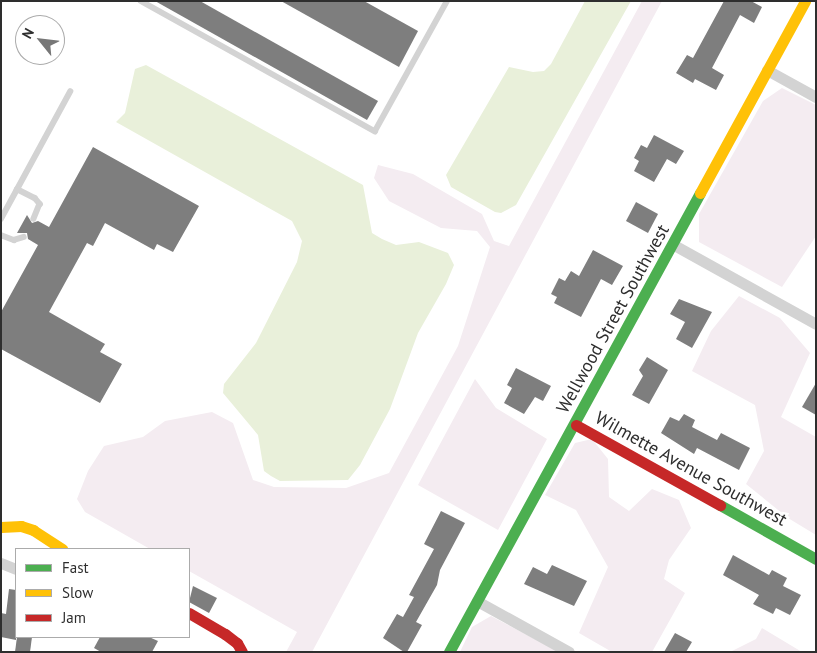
<!DOCTYPE html>
<html>
<head>
<meta charset="utf-8">
<style>
  body { margin:0 }
  #map { position:relative; width:817px; height:653px; overflow:hidden; background:#fff; font-family:"PT Sans",sans-serif }
  div>[style] { position:absolute }
  .green>* { inset:0; background:#f4ecf1 }
  .water>* { inset:0; background:#e9f0da }
  .building>* { inset:0; background:#7e7e7e }
  .lane>* { height:5.5px; margin:-2.75px; padding:0 2.75px; transform-origin:2.75px; border-radius:2.75px; background:#d3d3d3 }
  .street>* { height:11px; margin:-5.5px; padding:0 5.5px; transform-origin:5.5px; border-radius:5.5px; background:#d3d3d3 }
  .fast>* { height:11px; margin:-5.5px; padding:0 5.5px; transform-origin:5.5px; border-radius:5.5px; background:#4caf50 }
  .slow>* { height:11px; margin:-5.5px; padding:0 5.5px; transform-origin:5.5px; border-radius:5.5px; background:#ffc107 }
  .jam>* { height:11px; margin:-5.5px; padding:0 5.5px; transform-origin:5.5px; border-radius:5.5px; background:#c62828 }
  span { translate:-50% -50%; white-space:nowrap; text-align:center; line-height:1.15; -webkit-text-stroke:5px #fff; paint-order:stroke }
  .street-label { font-size:18px; color:#2e2e2e }
  .frame { position:absolute; inset:0; border:2px solid #2e2e2e; pointer-events:none }
  .legend { position:absolute; left:15px; top:548px; width:175px; height:90px; box-sizing:border-box; background:#fff; border:1px solid #ababab; margin:0; padding:6px 9px; list-style:none; font-size:15px; color:#2e2e2e }
  .legend li { display:flex; align-items:center; gap:10px; height:25px }
  .legend b { width:25px; border:1px solid #ababab }
  .north { position:absolute; left:15px; top:15px; width:50px; height:50px; box-sizing:border-box; background:#fff; border:1px solid #ababab; border-radius:50%; rotate:299deg; font-size:14px; font-weight:700; line-height:20px; text-align:center; color:#2e2e2e }
  .north::after { content:''; display:block; margin:auto; width:18px; height:22px; background:#777; clip-path:polygon(50% 0,100% 100%,50% 72%,0 100%) }
</style>
</head>
<body>
<div id="map">
  <div class="green">
    <div style="clip-path:polygon(642px 1px,662px 1px,312px 652px,286px 652px,297px 632px,189px 571px,189px 549px,150px 549px,85px 512px,77px 499px,88px 471px,104px 446px,143px 437px,165px 421px,212px 412px,233px 423px,253px 480px,274px 487px,346px 488px,389px 473px,458px 346px,490px 247px,477px 231px,441px 228px,389px 201px,374px 178px,378px 165px,413px 174px,482px 214px,494px 241px,509px 246px)"></div>
    <div style="clip-path:polygon(782px 88px,816px 105px,816px 236px,782px 287px,699px 242px,699px 214px,763px 101px)"></div>
    <div style="clip-path:polygon(739px 296px,780px 318px,810px 353px,781px 417px,816px 437px,816px 535px,788px 518px,746px 484px,764px 451px,755px 405px,692px 371px,711px 331px)"></div>
    <div style="clip-path:polygon(475px 379px,496px 408px,547px 439px,498px 530px,418px 485px)"></div>
    <div style="clip-path:polygon(592px 439px,608px 459px,609px 497px,629px 511px,652px 489px,679px 500px,691px 528px,669px 560px,664px 579px,685px 593px,652px 652px,612px 652px,579px 633px,608px 567px,576px 510px,545px 495px,575px 443px)"></div>
    <div style="clip-path:polygon(491px 616px,559px 652px,460px 652px,472px 627px)"></div>
    <div style="clip-path:polygon(762px 628px,802px 652px,730px 652px,756px 639px)"></div>
  </div>
  <div class="water">
    <div style="clip-path:polygon(585px 1px,631px 1px,516px 205px,501px 213px,495px 212px,451px 187px,446px 175px,509px 67px,533px 72px,544px 71px,551px 64px)"></div>
    <div style="clip-path:polygon(146px 65px,363px 185px,372px 233px,382px 239px,396px 245px,419px 242px,448px 253px,454px 265px,446px 284px,418px 333px,390px 409px,360px 465px,348px 480px,280px 481px,271px 476px,264px 471px,258px 435px,223px 393px,224px 384px,256px 343px,297px 262px,302px 241px,292px 221px,116px 122px,125px 113px,135px 69px)"></div>
  </div>
  <div class="building">
    <div style="clip-path:polygon(155px 1px,200px 1px,378px 101px,367px 120px)"></div>
    <div style="clip-path:polygon(281px 1px,364px 1px,418px 31px,399px 67px)"></div>
    <div style="clip-path:polygon(724px 1px,751px 1px,762px 7px,754px 23px,740px 15px,712px 68px,724px 75px,716px 90px,695px 79px,693px 83px,676px 73px,687px 55px,693px 58px)"></div>
    <div style="clip-path:polygon(654px 135px,684px 151px,676px 164px,667px 159px,654px 182px,634px 171px,639px 161px,634px 158px,641px 145px,647px 148px)"></div>
    <div style="clip-path:polygon(93px 147px,199px 206px,173px 252px,157px 244px,154px 250px,105px 223px,93px 246px,87px 243px,49px 312px,105px 344px,100px 352px,122px 364px,100px 403px,1px 349px,1px 312px,38px 245px,28px 239px,27px 233px,17px 233px,27px 215px,32px 223px,38px 221px,49px 227px)"></div>
    <div style="clip-path:polygon(636px 202px,658px 214px,648px 233px,626px 221px)"></div>
    <div style="clip-path:polygon(593px 250px,623px 266px,612px 285px,601px 279px,581px 317px,554px 303px,557px 297px,551px 294px,559px 278px,565px 281px,571px 271px,579px 276px)"></div>
    <div style="clip-path:polygon(679px 299px,712px 312px,692px 348px,676px 339px,685px 322px,670px 314px)"></div>
    <div style="clip-path:polygon(647px 357px,668px 370px,649px 404px,632px 395px,643px 376px,639px 370px)"></div>
    <div style="clip-path:polygon(516px 368px,551px 386px,543px 401px,535px 397px,524px 414px,504px 403px,512px 388px,507px 385px)"></div>
    <div style="clip-path:polygon(816px 383px,816px 415px,802px 407px)"></div>
    <div style="clip-path:polygon(684px 414px,695px 420px,692px 427px,717px 440px,721px 433px,750px 448px,739px 470px,697px 448px,694px 454px,661px 433px,670px 417px,679px 421px)"></div>
    <div style="clip-path:polygon(441px 511px,465px 523px,440px 570px,437px 585px,416px 622px,422px 625px,407px 652px,404px 652px,383px 638px,397px 614px,403px 617px,414px 597px,409px 595px,434px 549px,424px 544px)"></div>
    <div style="clip-path:polygon(733px 555px,769px 575px,772px 570px,787px 578px,783px 586px,801px 595px,790px 615px,776px 608px,773px 614px,753px 604px,759px 595px,723px 575px)"></div>
    <div style="clip-path:polygon(552px 565px,587px 581px,574px 606px,524px 584px,533px 567px,547px 574px)"></div>
    <div style="clip-path:polygon(193px 586px,217px 598px,209px 613px,189px 602px)"></div>
    <div style="clip-path:polygon(9px 589px,16px 590px,16px 640px,1px 637px,1px 613px,6px 614px)"></div>
    <div style="clip-path:polygon(675px 633px,692px 642px,686px 652px,664px 652px)"></div>
    <div style="clip-path:polygon(17px 637px,32px 637px,30px 652px,15px 652px)"></div>
    <div style="clip-path:polygon(100px 637px,149px 637px,158px 641px,152px 652px,101px 652px,94px 648px)"></div>
  </div>
  <div class="lane">
    <div style="left:141px;top:1px;width:268px;rotate:29.1deg"></div>
    <div style="left:375px;top:131px;width:149px;rotate:-61deg"></div>
    <div style="left:17px;top:189px;width:20px;rotate:27deg"></div>
    <div style="left:35px;top:198px;width:8px;rotate:50deg"></div>
    <div style="left:40px;top:204px;width:16px;rotate:112deg"></div>
    <div style="left:1px;top:219px;width:145px;rotate:-61.5deg"></div>
    <div style="left:1px;top:235px;width:14px;rotate:21deg"></div>
    <div style="left:14px;top:240px;width:10px;rotate:-17deg"></div>
  </div>
  <div class="street">
    <div style="left:767px;top:70px;width:56px;rotate:28.9deg"></div>
    <div style="left:674px;top:245px;width:162px;rotate:29.1deg"></div>
    <div style="left:1px;top:563px;width:16px;rotate:22deg"></div>
    <div style="left:477px;top:601px;width:105px;rotate:29deg"></div>
  </div>
  <div class="fast">
    <div style="left:720px;top:505px;width:110px;rotate:29.4deg"></div>
    <div style="left:449px;top:652px;width:523px;rotate:-61.33deg"></div>
  </div>
  <div class="slow">
    <div style="left:700px;top:193px;width:219px;rotate:-61.3deg"></div>
    <div style="left:1px;top:527px;width:20px;rotate:-3deg"></div>
    <div style="left:21px;top:526px;width:13px;rotate:18deg"></div>
    <div style="left:33px;top:530px;width:35px;rotate:33deg"></div>
  </div>
  <div class="jam">
    <div style="left:576px;top:425px;width:165px;rotate:29.1deg"></div>
    <div style="left:189px;top:613px;width:42px;rotate:30.3deg"></div>
    <div style="left:225px;top:634px;width:15px;rotate:37deg"></div>
    <div style="left:237px;top:643px;width:10px;rotate:61deg"></div>
  </div>
  <div class="street-label">
    <span style="left:613px;top:319px;rotate:-61deg">Wellwood Street Southwest</span>
    <span style="left:691px;top:469px;rotate:29deg">Wilmette Avenue Southwest</span>
  </div>
  <div class="frame"></div>
  <ul class="legend">
  <li><b style="height:6px;background:#4caf50"></b>Fast</li>
  <li><b style="height:6px;background:#ffc107"></b>Slow</li>
  <li><b style="height:6px;background:#c62828"></b>Jam</li>
  </ul>
  <div class="north">N</div>
</div>
</body>
</html>
